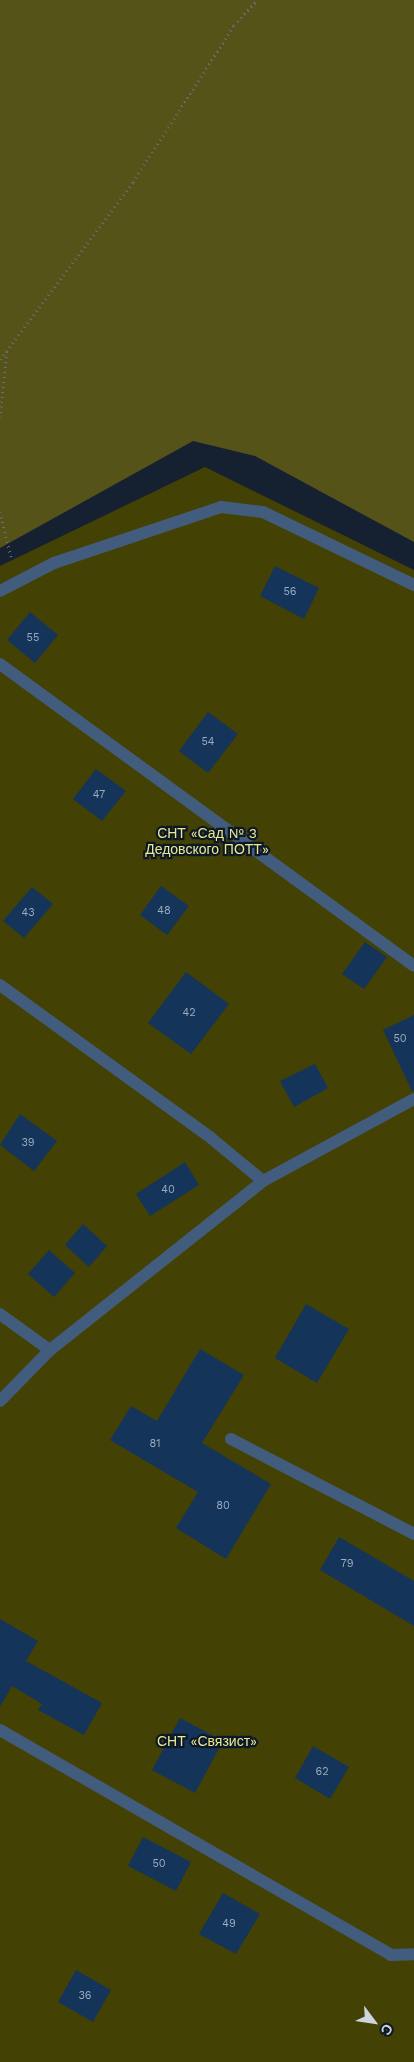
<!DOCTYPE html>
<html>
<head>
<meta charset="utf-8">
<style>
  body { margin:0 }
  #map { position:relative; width:414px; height:2062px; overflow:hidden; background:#152131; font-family:"Work Sans",sans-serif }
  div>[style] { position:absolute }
  .green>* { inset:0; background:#444104 }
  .forest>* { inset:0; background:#565318 }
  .building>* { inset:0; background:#14345a }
  .path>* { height:3px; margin-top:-1.5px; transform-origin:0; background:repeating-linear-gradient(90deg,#65707e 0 1px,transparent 0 5px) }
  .minor>* { height:12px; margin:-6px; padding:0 6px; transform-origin:6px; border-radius:6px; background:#425c7d }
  span { translate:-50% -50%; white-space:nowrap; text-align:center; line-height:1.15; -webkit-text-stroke:4.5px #0c1827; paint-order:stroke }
  .number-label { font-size:11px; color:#9eacbe }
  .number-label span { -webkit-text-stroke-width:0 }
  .park-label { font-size:14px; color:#ebe892 }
  .north { position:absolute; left:349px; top:1997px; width:50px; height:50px; -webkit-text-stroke:4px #0c1827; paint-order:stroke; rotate:121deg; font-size:14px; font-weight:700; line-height:20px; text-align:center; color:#ccd4df }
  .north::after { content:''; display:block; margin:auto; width:18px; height:22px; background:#ccd4df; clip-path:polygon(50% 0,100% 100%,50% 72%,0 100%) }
</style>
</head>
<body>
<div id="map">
  <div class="green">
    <div style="clip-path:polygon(205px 467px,414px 570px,414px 2062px,0 2062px,0 566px)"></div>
  </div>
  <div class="forest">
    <div style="clip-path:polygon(0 0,414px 0,414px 542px,255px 456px,193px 441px,0 548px)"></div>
  </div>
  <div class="building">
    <div style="clip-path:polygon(275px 566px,319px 588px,304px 619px,260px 596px)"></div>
    <div style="clip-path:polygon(30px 612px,58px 635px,35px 663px,7px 640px)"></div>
    <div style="clip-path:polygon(208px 712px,238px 734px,208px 773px,179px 751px)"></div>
    <div style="clip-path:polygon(96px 769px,126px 791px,102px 821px,73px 799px)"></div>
    <div style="clip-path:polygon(161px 886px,189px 906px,167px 935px,140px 915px)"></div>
    <div style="clip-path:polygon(32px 887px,53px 904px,24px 938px,3px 921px)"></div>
    <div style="clip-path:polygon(365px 942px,387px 957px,364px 989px,342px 974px)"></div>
    <div style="clip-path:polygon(186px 972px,229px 1004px,191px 1054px,148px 1023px)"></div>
    <div style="clip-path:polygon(414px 1015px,414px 1091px,412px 1091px,383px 1030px)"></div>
    <div style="clip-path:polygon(315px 1064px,328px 1088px,294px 1107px,280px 1081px)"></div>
    <div style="clip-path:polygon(20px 1114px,57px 1141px,34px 1171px,0 1145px)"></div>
    <div style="clip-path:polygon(185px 1162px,199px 1185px,150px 1216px,136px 1194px)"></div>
    <div style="clip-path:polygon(83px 1224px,107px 1246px,89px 1267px,65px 1245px)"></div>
    <div style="clip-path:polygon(49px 1250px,75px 1273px,54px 1297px,28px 1274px)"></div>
    <div style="clip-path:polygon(306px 1304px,349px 1329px,317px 1383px,275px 1358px)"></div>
    <div style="clip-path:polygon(200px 1349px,244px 1375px,202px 1443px,271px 1484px,226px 1559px,176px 1528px,198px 1492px,110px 1440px,131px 1406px,157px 1421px)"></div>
    <div style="clip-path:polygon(339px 1537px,414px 1581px,414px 1626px,320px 1570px)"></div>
    <div style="clip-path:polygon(0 1619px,38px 1641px,26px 1661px,102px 1703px,84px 1735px,38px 1710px,42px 1704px,12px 1686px,0 1707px)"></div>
    <div style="clip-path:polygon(180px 1718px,223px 1741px,195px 1793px,152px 1770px)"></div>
    <div style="clip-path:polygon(313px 1746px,349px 1767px,330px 1799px,295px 1778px)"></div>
    <div style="clip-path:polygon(143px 1837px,191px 1862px,176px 1891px,128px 1866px)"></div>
    <div style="clip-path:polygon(223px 1893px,260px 1914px,236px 1954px,199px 1934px)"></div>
    <div style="clip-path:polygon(76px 1970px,111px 1990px,93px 2022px,58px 2002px)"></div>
  </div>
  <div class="path">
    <div style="left:0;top:359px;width:221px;rotate:-53.1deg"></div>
    <div style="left:133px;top:182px;width:187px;rotate:-57.2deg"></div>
    <div style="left:234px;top:25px;width:34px;rotate:-47deg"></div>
    <div style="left:0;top:417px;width:67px;rotate:-84deg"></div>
    <div style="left:0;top:512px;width:46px;rotate:76.3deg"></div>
  </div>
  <div class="minor">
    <div style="left:0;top:591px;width:61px;rotate:-27.4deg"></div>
    <div style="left:54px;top:563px;width:176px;rotate:-18.5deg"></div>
    <div style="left:221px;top:507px;width:42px;rotate:6.8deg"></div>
    <div style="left:263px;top:512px;width:168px;rotate:25.8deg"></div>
    <div style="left:0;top:664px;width:512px;rotate:36.11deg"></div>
    <div style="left:0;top:985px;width:261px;rotate:35.9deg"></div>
    <div style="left:211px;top:1138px;width:67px;rotate:39.6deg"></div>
    <div style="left:0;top:1314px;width:62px;rotate:35.8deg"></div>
    <div style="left:0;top:1401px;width:71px;rotate:-45.6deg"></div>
    <div style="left:50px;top:1350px;width:272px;rotate:-38.4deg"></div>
    <div style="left:263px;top:1181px;width:172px;rotate:-28.5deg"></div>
    <div style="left:231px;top:1439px;width:206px;rotate:27.4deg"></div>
    <div style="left:0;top:1730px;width:451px;rotate:29.9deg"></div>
    <div style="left:391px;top:1955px;width:23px;rotate:-2deg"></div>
  </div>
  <div class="number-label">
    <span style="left:290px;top:592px">56</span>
    <span style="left:33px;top:638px">55</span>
    <span style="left:208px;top:742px">54</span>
    <span style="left:99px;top:795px">47</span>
    <span style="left:164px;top:911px">48</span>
    <span style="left:28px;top:913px">43</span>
    <span style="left:189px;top:1013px">42</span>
    <span style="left:400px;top:1039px">50</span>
    <span style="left:28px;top:1143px">39</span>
    <span style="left:168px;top:1190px">40</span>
    <span style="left:155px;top:1444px">81</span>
    <span style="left:223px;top:1506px">80</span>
    <span style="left:347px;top:1564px">79</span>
    <span style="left:322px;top:1772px">62</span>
    <span style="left:159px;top:1864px">50</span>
    <span style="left:229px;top:1924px">49</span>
    <span style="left:85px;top:1996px">36</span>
  </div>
  <div class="park-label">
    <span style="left:207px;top:841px">СНТ «Сад № 3<br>Дедовского ПОТТ»</span>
    <span style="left:207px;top:1741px">СНТ «Связист»</span>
  </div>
  <div class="north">С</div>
</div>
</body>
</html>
